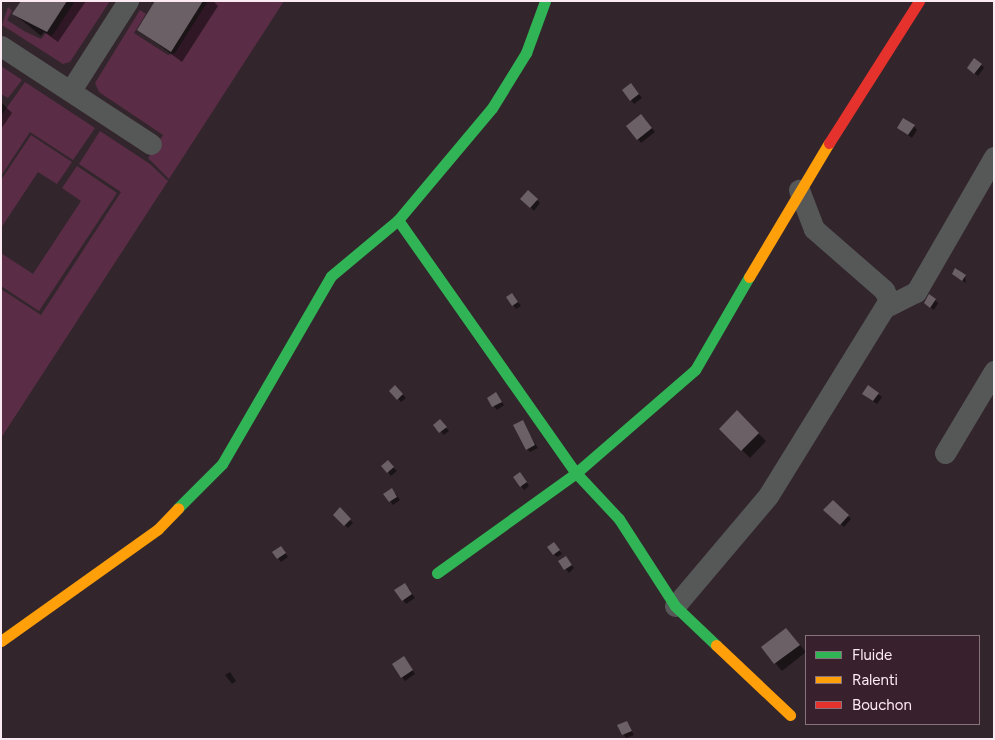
<!DOCTYPE html>
<html>
<head>
<meta charset="utf-8">
<style>
  body { margin:0 }
  #map { position:relative; width:995px; height:740px; overflow:hidden; background:#32262c; font-family:Figtree,sans-serif }
  div>[style] { position:absolute }
  .green>* { inset:0; background:#5a2c46 }
  .shadow>* { inset:0; background:#0007 }
  .building>* { inset:0; background:#6b6066 }
  .street>* { height:21px; margin:-10.5px; padding:0 10.5px; transform-origin:10.5px; border-radius:10.5px; background:#565858 }
  .fast>* { height:11px; margin:-5.5px; padding:0 5.5px; transform-origin:5.5px; border-radius:5.5px; background:#30b455 }
  .slow>* { height:11px; margin:-5.5px; padding:0 5.5px; transform-origin:5.5px; border-radius:5.5px; background:#ff9f0a }
  .jam>* { height:11px; margin:-5.5px; padding:0 5.5px; transform-origin:5.5px; border-radius:5.5px; background:#e5322d }
  span { translate:-50% -50%; white-space:nowrap; text-align:center; line-height:1.15; -webkit-text-stroke:5px #38202d; paint-order:stroke }
  .frame { position:absolute; inset:0; border:2px solid #fceaf3; pointer-events:none }
  .legend { position:absolute; left:805px; top:635px; width:175px; height:90px; box-sizing:border-box; background:#38202d; border:1px solid #86717c; margin:0; padding:6px 9px; list-style:none; font-size:15px; color:#fceaf3 }
  .legend li { display:flex; align-items:center; gap:10px; height:25px }
  .legend b { width:25px; border:1px solid #86717c }
</style>
</head>
<body>
<div id="map">
  <div class="green">
    <div style="clip-path:polygon(75px 1px,110px 1px,70px 62px,63px 64px,2px 25px,8px 7px,12px 11px,7px 20px,24px 31px,41px 39px,46px 33px,52px 36px)"></div>
    <div style="clip-path:polygon(208px 1px,284px 1px,169px 179px,148px 158px,163px 135px,99px 92px,95px 83px,140px 10px,146px 14px,134px 33px,168px 55px,175px 53px)"></div>
    <div style="clip-path:polygon(1px 66px,22px 80px,8px 98px,1px 94px)"></div>
    <div style="clip-path:polygon(25px 82px,95px 128px,73px 160px,30px 132px,1px 176px,1px 116px)"></div>
    <div style="clip-path:polygon(100px 131px,150px 164px,168px 181px,1px 438px,1px 289px,41px 315px,121px 192px,79px 164px)"></div>
    <div style="clip-path:polygon(31px 135px,72px 162px,57px 184px,38px 172px,1px 228px,1px 180px)"></div>
    <div style="clip-path:polygon(77px 166px,117px 193px,39px 311px,1px 286px,1px 253px,33px 274px,81px 201px,62px 188px)"></div>
  </div>
  <div class="shadow">
    <div style="clip-path:polygon(23px 1px,86px 1px,58px 42px,44px 32px,41px 36px,14px 14px)"></div>
    <div style="clip-path:polygon(157px 1px,213px 1px,218px 6px,182px 62px,139px 30px)"></div>
    <div style="clip-path:polygon(981px 64px,984px 68px,978px 76px,972px 71px)"></div>
    <div style="clip-path:polygon(634px 88px,642px 98px,634px 104px,623px 90px)"></div>
    <div style="clip-path:polygon(1px 102px,12px 113px,1px 129px)"></div>
    <div style="clip-path:polygon(645px 119px,655px 132px,641px 143px,628px 126px)"></div>
    <div style="clip-path:polygon(914px 126px,917px 130px,912px 138px,902px 131px)"></div>
    <div style="clip-path:polygon(529px 192px,540px 203px,534px 211px,522px 199px)"></div>
    <div style="clip-path:polygon(965px 276px,966px 283px,957px 277px)"></div>
    <div style="clip-path:polygon(512px 294px,521px 306px,516px 309px,508px 297px)"></div>
    <div style="clip-path:polygon(935px 300px,938px 303px,934px 310px,928px 306px)"></div>
    <div style="clip-path:polygon(395px 387px,406px 398px,401px 402px,391px 391px)"></div>
    <div style="clip-path:polygon(868px 387px,882px 397px,877px 404px,867px 397px)"></div>
    <div style="clip-path:polygon(496px 394px,504px 405px,497px 410px,488px 398px)"></div>
    <div style="clip-path:polygon(737px 412px,766px 441px,750px 458px,721px 429px)"></div>
    <div style="clip-path:polygon(440px 421px,449px 431px,444px 435px,435px 425px)"></div>
    <div style="clip-path:polygon(522px 422px,538px 448px,530px 452px,527px 449px)"></div>
    <div style="clip-path:polygon(391px 465px,397px 471px,391px 476px,383px 466px)"></div>
    <div style="clip-path:polygon(523px 477px,529px 486px,524px 490px,521px 486px)"></div>
    <div style="clip-path:polygon(395px 493px,400px 500px,393px 505px,385px 494px)"></div>
    <div style="clip-path:polygon(833px 502px,851px 519px,844px 527px,825px 510px)"></div>
    <div style="clip-path:polygon(340px 509px,353px 523px,348px 528px,334px 515px)"></div>
    <div style="clip-path:polygon(557px 547px,562px 554px,557px 557px,554px 554px)"></div>
    <div style="clip-path:polygon(284px 551px,288px 557px,281px 562px,278px 558px)"></div>
    <div style="clip-path:polygon(569px 561px,574px 568px,569px 573px,560px 562px)"></div>
    <div style="clip-path:polygon(408px 587px,415px 598px,406px 604px,403px 600px)"></div>
    <div style="clip-path:polygon(786px 629px,806px 652px,782px 671px,762px 648px)"></div>
    <div style="clip-path:polygon(407px 661px,415px 674px,405px 681px,402px 677px)"></div>
    <div style="clip-path:polygon(230px 672px,236px 681px,232px 684px,225px 675px)"></div>
    <div style="clip-path:polygon(626px 722px,634px 735px,626px 738px,619px 726px)"></div>
  </div>
  <div class="building">
    <div style="clip-path:polygon(21px 1px,67px 1px,47px 32px,12px 14px)"></div>
    <div style="clip-path:polygon(155px 1px,203px 1px,171px 52px,137px 30px)"></div>
    <div style="clip-path:polygon(974px 58px,982px 64px,974px 74px,967px 68px)"></div>
    <div style="clip-path:polygon(631px 83px,639px 94px,630px 101px,622px 90px)"></div>
    <div style="clip-path:polygon(641px 114px,652px 128px,637px 140px,626px 126px)"></div>
    <div style="clip-path:polygon(903px 118px,915px 125px,908px 135px,897px 128px)"></div>
    <div style="clip-path:polygon(528px 190px,538px 199px,530px 208px,520px 199px)"></div>
    <div style="clip-path:polygon(955px 268px,966px 275px,962px 281px,952px 274px)"></div>
    <div style="clip-path:polygon(512px 293px,518px 302px,512px 306px,506px 297px)"></div>
    <div style="clip-path:polygon(929px 294px,936px 299px,930px 308px,924px 303px)"></div>
    <div style="clip-path:polygon(395px 385px,403px 394px,397px 400px,389px 391px)"></div>
    <div style="clip-path:polygon(868px 385px,879px 393px,873px 401px,862px 394px)"></div>
    <div style="clip-path:polygon(496px 392px,502px 402px,492px 407px,487px 398px)"></div>
    <div style="clip-path:polygon(737px 410px,759px 433px,741px 451px,719px 429px)"></div>
    <div style="clip-path:polygon(440px 419px,447px 427px,439px 433px,433px 425px)"></div>
    <div style="clip-path:polygon(523px 420px,535px 445px,526px 450px,513px 425px)"></div>
    <div style="clip-path:polygon(388px 460px,394px 467px,387px 473px,381px 466px)"></div>
    <div style="clip-path:polygon(520px 472px,527px 482px,520px 487px,513px 477px)"></div>
    <div style="clip-path:polygon(392px 488px,397px 497px,389px 502px,383px 494px)"></div>
    <div style="clip-path:polygon(833px 500px,849px 515px,840px 525px,823px 510px)"></div>
    <div style="clip-path:polygon(340px 507px,351px 519px,344px 526px,333px 515px)"></div>
    <div style="clip-path:polygon(554px 542px,560px 550px,553px 555px,547px 547px)"></div>
    <div style="clip-path:polygon(281px 546px,286px 553px,277px 559px,272px 552px)"></div>
    <div style="clip-path:polygon(566px 556px,572px 565px,564px 570px,558px 561px)"></div>
    <div style="clip-path:polygon(405px 583px,412px 594px,402px 601px,394px 590px)"></div>
    <div style="clip-path:polygon(786px 628px,800px 645px,774px 664px,761px 647px)"></div>
    <div style="clip-path:polygon(404px 656px,413px 670px,401px 678px,392px 664px)"></div>
    <div style="clip-path:polygon(627px 721px,632px 731px,622px 735px,617px 725px)"></div>
  </div>
  <div class="street">
    <div style="left:1px;top:46px;width:179px;rotate:33.2deg"></div>
    <div style="left:71px;top:90px;width:106px;rotate:-57.4deg"></div>
    <div style="left:886px;top:307px;width:34px;rotate:-27deg"></div>
    <div style="left:916px;top:292px;width:156px;rotate:-60deg"></div>
    <div style="left:945px;top:453px;width:96px;rotate:-59.1deg"></div>
    <div style="left:675px;top:606px;width:144px;rotate:-49.8deg"></div>
    <div style="left:768px;top:496px;width:230px;rotate:-58.3deg"></div>
    <div style="left:889px;top:300px;width:11px;rotate:-117deg"></div>
    <div style="left:884px;top:290px;width:93px;rotate:-138.9deg"></div>
    <div style="left:814px;top:229px;width:42px;rotate:-111deg"></div>
  </div>
  <div class="fast">
    <div style="left:398px;top:220px;width:309px;rotate:54.9deg"></div>
    <div style="left:576px;top:473px;width:63px;rotate:46.9deg"></div>
    <div style="left:619px;top:519px;width:103px;rotate:57.2deg"></div>
    <div style="left:675px;top:606px;width:57px;rotate:43.6deg"></div>
    <div style="left:178px;top:508px;width:62px;rotate:-45deg"></div>
    <div style="left:222px;top:464px;width:217px;rotate:-59.9deg"></div>
    <div style="left:331px;top:276px;width:87px;rotate:-39.9deg"></div>
    <div style="left:398px;top:220px;width:146px;rotate:-50deg"></div>
    <div style="left:492px;top:108px;width:65px;rotate:-58.3deg"></div>
    <div style="left:526px;top:53px;width:55px;rotate:-69.9deg"></div>
    <div style="left:437px;top:573px;width:171px;rotate:-35.7deg"></div>
    <div style="left:576px;top:473px;width:157px;rotate:-40.9deg"></div>
    <div style="left:695px;top:370px;width:108px;rotate:-59.9deg"></div>
  </div>
  <div class="slow">
    <div style="left:749px;top:277px;width:156px;rotate:-59.2deg"></div>
    <div style="left:1px;top:641px;width:193px;rotate:-35.5deg"></div>
    <div style="left:158px;top:529px;width:29px;rotate:-46deg"></div>
    <div style="left:716px;top:645px;width:102px;rotate:43.4deg"></div>
  </div>
  <div class="jam">
    <div style="left:829px;top:143px;width:168px;rotate:-57.6deg"></div>
  </div>
  <div class="frame"></div>
  <ul class="legend">
  <li><b style="height:6px;background:#30b455"></b>Fluide</li>
  <li><b style="height:6px;background:#ff9f0a"></b>Ralenti</li>
  <li><b style="height:6px;background:#e5322d"></b>Bouchon</li>
  </ul>
</div>
</body>
</html>
